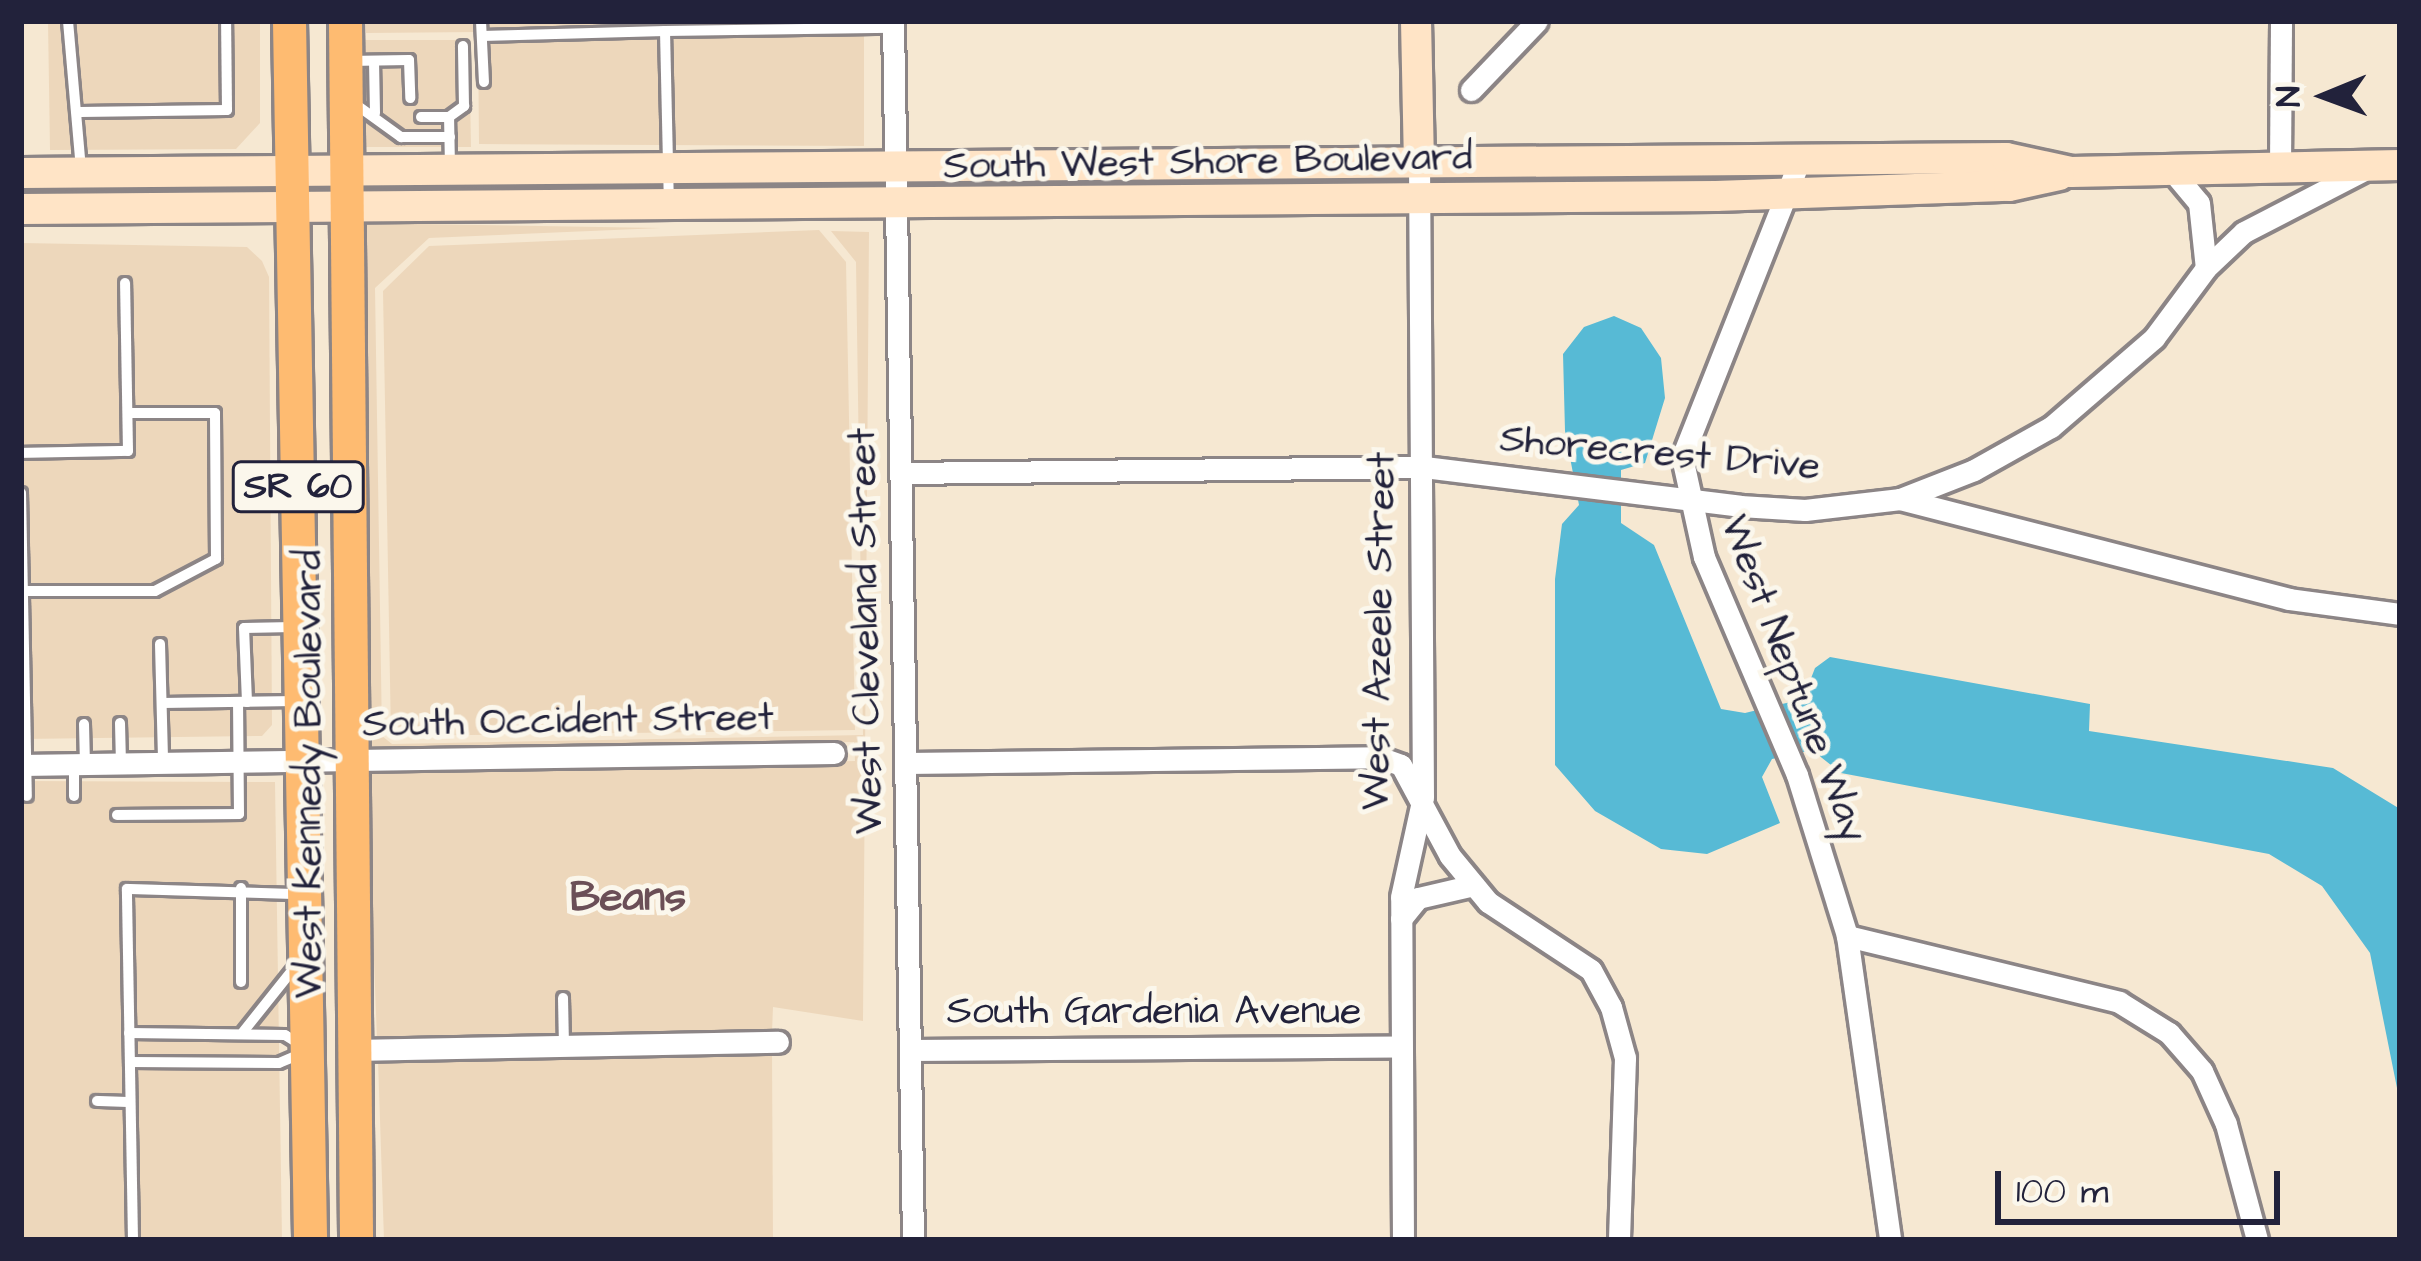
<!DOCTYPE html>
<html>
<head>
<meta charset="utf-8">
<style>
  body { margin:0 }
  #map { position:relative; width:2421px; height:1261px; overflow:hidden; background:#f6e8d2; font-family:"Architects Daughter",sans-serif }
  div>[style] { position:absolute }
  .built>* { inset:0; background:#edd7bb }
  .water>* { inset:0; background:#57bad5 }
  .roads { filter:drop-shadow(3px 0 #8c8586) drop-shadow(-3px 0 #8c8586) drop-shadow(0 3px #8c8586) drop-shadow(0 -3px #8c8586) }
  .lane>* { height:10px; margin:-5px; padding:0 5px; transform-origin:5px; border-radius:5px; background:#fff }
  .street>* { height:21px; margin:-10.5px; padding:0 10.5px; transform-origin:10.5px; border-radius:10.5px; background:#fff }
  .secondary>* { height:30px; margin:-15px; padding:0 15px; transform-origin:15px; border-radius:15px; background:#ffe4c6 }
  .primary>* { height:33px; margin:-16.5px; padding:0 16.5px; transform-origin:16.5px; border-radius:16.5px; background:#febb71 }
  span { translate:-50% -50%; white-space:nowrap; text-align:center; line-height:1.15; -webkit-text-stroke:10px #fbf7ec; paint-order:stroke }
  .shield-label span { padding:3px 9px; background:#fbf7ec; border:3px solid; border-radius:9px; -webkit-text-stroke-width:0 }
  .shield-label { font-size:36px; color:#22223b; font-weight:700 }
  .street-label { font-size:39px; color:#22223b }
  .neighbourhood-label { font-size:42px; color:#6b4f57; font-weight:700 }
  .frame { position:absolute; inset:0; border:24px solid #22223b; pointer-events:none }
  .north { position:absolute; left:2265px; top:36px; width:120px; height:120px; -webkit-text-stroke:9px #fbf7ec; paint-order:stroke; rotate:269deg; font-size:33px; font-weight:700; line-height:48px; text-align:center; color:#22223b }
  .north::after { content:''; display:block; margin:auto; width:42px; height:54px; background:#22223b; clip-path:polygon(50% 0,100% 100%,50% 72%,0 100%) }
  .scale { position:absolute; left:1995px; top:1171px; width:285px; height:54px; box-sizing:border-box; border:6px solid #22223b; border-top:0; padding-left:15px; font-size:36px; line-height:42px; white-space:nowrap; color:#22223b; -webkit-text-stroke:9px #fbf7ec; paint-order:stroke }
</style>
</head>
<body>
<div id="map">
  <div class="built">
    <div style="clip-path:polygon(48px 21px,260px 21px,260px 123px,236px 149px,50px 150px)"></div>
    <div style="clip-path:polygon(365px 21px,864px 21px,864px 146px,479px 144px,478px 32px,366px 33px)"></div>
    <div style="clip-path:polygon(360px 40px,469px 40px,471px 147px,355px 147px)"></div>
    <div style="clip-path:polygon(355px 223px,661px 228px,429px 238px,375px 288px,382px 736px,392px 744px,863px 735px,856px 262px,831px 231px,869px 232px,863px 1021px,773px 1007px,772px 1032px,377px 1040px,367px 772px,855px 761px,854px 742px,367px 753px)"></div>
    <div style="clip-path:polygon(819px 230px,846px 262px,855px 730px,391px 736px,383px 291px,429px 246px)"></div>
    <div style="clip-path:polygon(21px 243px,247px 247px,262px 261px,269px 277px,272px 725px,262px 736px,21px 739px)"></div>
    <div style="clip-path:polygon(21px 781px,275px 782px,282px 1240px,21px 1240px)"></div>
    <div style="clip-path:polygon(772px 1052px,773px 1240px,384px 1240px,378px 1060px)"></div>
  </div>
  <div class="water">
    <div style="clip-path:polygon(1614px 316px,1641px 328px,1661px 358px,1665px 398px,1645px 463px,1621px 470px,1621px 523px,1654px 545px,1721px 709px,1745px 713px,1803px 699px,1815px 668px,1830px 657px,2090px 704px,2089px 731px,2333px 768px,2400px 809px,2400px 1103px,2370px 953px,2322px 886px,2269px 854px,1841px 773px,1812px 750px,1772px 759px,1762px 777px,1780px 823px,1707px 854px,1661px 849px,1595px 811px,1555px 765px,1555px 579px,1562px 524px,1579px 505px,1565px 431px,1563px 354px,1584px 327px)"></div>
  </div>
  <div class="roads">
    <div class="lane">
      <div style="left:68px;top:21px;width:151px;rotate:85deg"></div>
      <div style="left:481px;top:21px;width:61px;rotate:87.2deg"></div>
      <div style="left:665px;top:31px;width:228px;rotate:-0.8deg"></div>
      <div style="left:482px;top:36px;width:183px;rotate:-1.6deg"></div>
      <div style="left:665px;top:31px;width:171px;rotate:88.7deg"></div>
      <div style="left:348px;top:61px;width:61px;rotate:-0.9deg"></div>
      <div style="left:409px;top:60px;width:38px;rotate:88deg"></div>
      <div style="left:374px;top:61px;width:52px;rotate:88.9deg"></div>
      <div style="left:351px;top:101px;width:62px;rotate:35.8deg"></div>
      <div style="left:401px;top:137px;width:49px"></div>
      <div style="left:80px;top:112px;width:147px;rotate:-0.8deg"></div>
      <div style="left:227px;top:110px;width:89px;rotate:-90.6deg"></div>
      <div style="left:421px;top:117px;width:28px"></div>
      <div style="left:450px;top:167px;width:50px;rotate:-91.1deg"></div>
      <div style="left:449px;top:117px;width:19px;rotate:-36deg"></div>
      <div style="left:464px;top:106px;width:60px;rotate:-91deg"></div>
      <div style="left:21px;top:453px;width:107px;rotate:-1.1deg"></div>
      <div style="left:128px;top:451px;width:168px;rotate:-91deg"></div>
      <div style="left:21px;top:493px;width:303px;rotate:88.9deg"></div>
      <div style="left:23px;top:591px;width:132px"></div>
      <div style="left:155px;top:591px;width:69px;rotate:-27.7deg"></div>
      <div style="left:216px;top:559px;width:146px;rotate:-90.4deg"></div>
      <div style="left:215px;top:413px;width:87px;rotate:180deg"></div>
      <div style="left:160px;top:644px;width:117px;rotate:88.5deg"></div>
      <div style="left:247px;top:702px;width:74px;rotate:-92.3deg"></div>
      <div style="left:244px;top:628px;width:49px;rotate:-1.2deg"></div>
      <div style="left:162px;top:703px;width:134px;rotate:-0.9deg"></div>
      <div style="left:120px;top:723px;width:42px;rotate:88.6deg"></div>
      <div style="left:84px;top:724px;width:41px;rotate:88.6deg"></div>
      <div style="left:74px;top:796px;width:31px;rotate:-90deg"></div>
      <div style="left:117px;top:815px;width:122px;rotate:-0.5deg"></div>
      <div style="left:239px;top:814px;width:112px;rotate:-90.5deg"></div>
      <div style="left:241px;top:888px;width:94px;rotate:90deg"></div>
      <div style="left:563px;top:998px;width:48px;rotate:88.8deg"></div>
      <div style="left:243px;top:1032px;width:82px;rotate:-51.4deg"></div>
      <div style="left:129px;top:1033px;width:156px;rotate:0.7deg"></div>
      <div style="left:285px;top:1035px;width:19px;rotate:32deg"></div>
      <div style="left:130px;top:1062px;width:149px;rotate:0.4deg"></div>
      <div style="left:279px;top:1063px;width:21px;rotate:-23deg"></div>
      <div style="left:97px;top:1101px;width:33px;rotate:2deg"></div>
      <div style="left:133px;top:1240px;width:351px;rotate:-91deg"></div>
      <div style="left:127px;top:889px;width:170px;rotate:1.7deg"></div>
    </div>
    <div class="street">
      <div style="left:893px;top:21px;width:1219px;rotate:89.06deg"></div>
      <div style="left:1471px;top:90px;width:95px;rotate:-46.3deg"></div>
      <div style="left:1799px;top:162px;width:317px;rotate:111.6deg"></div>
      <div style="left:1682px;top:457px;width:102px;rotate:77.6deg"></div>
      <div style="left:1704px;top:557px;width:237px;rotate:66.9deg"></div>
      <div style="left:1797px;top:775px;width:169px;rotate:72.7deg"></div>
      <div style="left:1847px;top:936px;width:307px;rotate:81.9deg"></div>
      <div style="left:2280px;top:167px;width:146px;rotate:-89.6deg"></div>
      <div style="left:2173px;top:172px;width:40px;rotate:50deg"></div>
      <div style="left:2199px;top:203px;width:65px;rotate:83.9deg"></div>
      <div style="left:901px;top:473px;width:523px;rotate:-0.66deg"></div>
      <div style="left:1424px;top:467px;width:318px;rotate:7deg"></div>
      <div style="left:1740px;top:506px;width:65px;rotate:3.5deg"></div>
      <div style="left:1805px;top:510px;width:96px;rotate:-6.6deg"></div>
      <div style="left:1900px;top:499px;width:402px;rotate:14.4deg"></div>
      <div style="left:2289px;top:599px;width:112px;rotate:7.7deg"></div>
      <div style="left:1900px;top:499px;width:79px;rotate:-21.4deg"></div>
      <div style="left:1974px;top:470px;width:88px;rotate:-29.2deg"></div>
      <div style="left:2051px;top:427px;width:136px;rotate:-40.8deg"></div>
      <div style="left:2154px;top:338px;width:87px;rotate:-53.4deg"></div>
      <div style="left:2206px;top:268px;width:52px;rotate:-43.5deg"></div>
      <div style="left:2244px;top:232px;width:133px;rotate:-27.3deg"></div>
      <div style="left:906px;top:763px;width:473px;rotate:-0.7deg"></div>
      <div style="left:1379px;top:757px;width:23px;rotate:20deg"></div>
      <div style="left:1401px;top:765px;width:103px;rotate:61.7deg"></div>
      <div style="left:1450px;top:856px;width:60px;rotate:50.4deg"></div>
      <div style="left:1488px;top:902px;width:123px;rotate:33.4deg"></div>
      <div style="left:1591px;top:970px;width:42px;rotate:61.6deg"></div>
      <div style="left:1611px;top:1007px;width:53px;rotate:74.6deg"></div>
      <div style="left:1625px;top:1058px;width:182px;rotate:91.9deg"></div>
      <div style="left:21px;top:765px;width:813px;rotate:-0.85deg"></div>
      <div style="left:1401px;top:919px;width:27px;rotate:-51deg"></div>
      <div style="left:1418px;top:898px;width:57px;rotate:-13.1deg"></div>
      <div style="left:1847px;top:936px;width:280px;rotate:13.6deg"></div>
      <div style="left:2119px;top:1002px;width:59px;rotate:31.8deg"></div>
      <div style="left:2169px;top:1033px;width:50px;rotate:49deg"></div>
      <div style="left:2202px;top:1071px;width:58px;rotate:65.6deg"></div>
      <div style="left:2226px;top:1124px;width:120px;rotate:75deg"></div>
      <div style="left:353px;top:1050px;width:425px;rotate:-1.1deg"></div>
      <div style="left:910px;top:1050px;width:489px;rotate:-0.4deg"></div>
      <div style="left:1403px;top:1240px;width:343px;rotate:-90.3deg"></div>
      <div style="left:1401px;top:897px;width:102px;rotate:-77.6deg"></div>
      <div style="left:1423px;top:797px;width:635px;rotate:-90.36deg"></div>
    </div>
    <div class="secondary">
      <div style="left:1416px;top:21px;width:141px;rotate:88.8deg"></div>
      <div style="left:21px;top:173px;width:1985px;rotate:-0.43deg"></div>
      <div style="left:2006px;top:158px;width:66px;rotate:12.2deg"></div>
      <div style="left:2071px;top:172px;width:329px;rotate:-1.2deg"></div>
      <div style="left:21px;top:209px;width:1695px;rotate:-0.44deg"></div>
      <div style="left:1716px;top:196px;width:293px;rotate:-2deg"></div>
      <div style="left:2009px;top:186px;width:51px;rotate:-12.4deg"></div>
    </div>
    <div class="primary">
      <div style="left:289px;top:21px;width:1219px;rotate:89.01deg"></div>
      <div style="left:345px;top:21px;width:1219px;rotate:89.48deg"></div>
    </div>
  </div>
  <div class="shield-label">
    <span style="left:298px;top:487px">SR 60</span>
  </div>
  <div class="street-label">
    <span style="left:1208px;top:163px;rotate:-1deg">South West Shore Boulevard</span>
    <span style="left:1660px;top:454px;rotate:5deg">Shorecrest Drive</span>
    <span style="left:867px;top:631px;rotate:-91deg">West Cleveland Street</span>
    <span style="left:1380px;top:631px;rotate:-89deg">West Azeele Street</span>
    <span style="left:1793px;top:679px;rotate:69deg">West Neptune Way</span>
    <span style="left:568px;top:722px;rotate:-1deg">South Occident Street</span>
    <span style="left:310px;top:774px;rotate:-90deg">West Kennedy Boulevard</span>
    <span style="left:1154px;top:1012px">South Gardenia Avenue</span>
  </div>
  <div class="neighbourhood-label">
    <span style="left:628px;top:898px">Beans</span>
  </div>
  <div class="frame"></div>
  <div class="north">N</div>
  <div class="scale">100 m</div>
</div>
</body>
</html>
